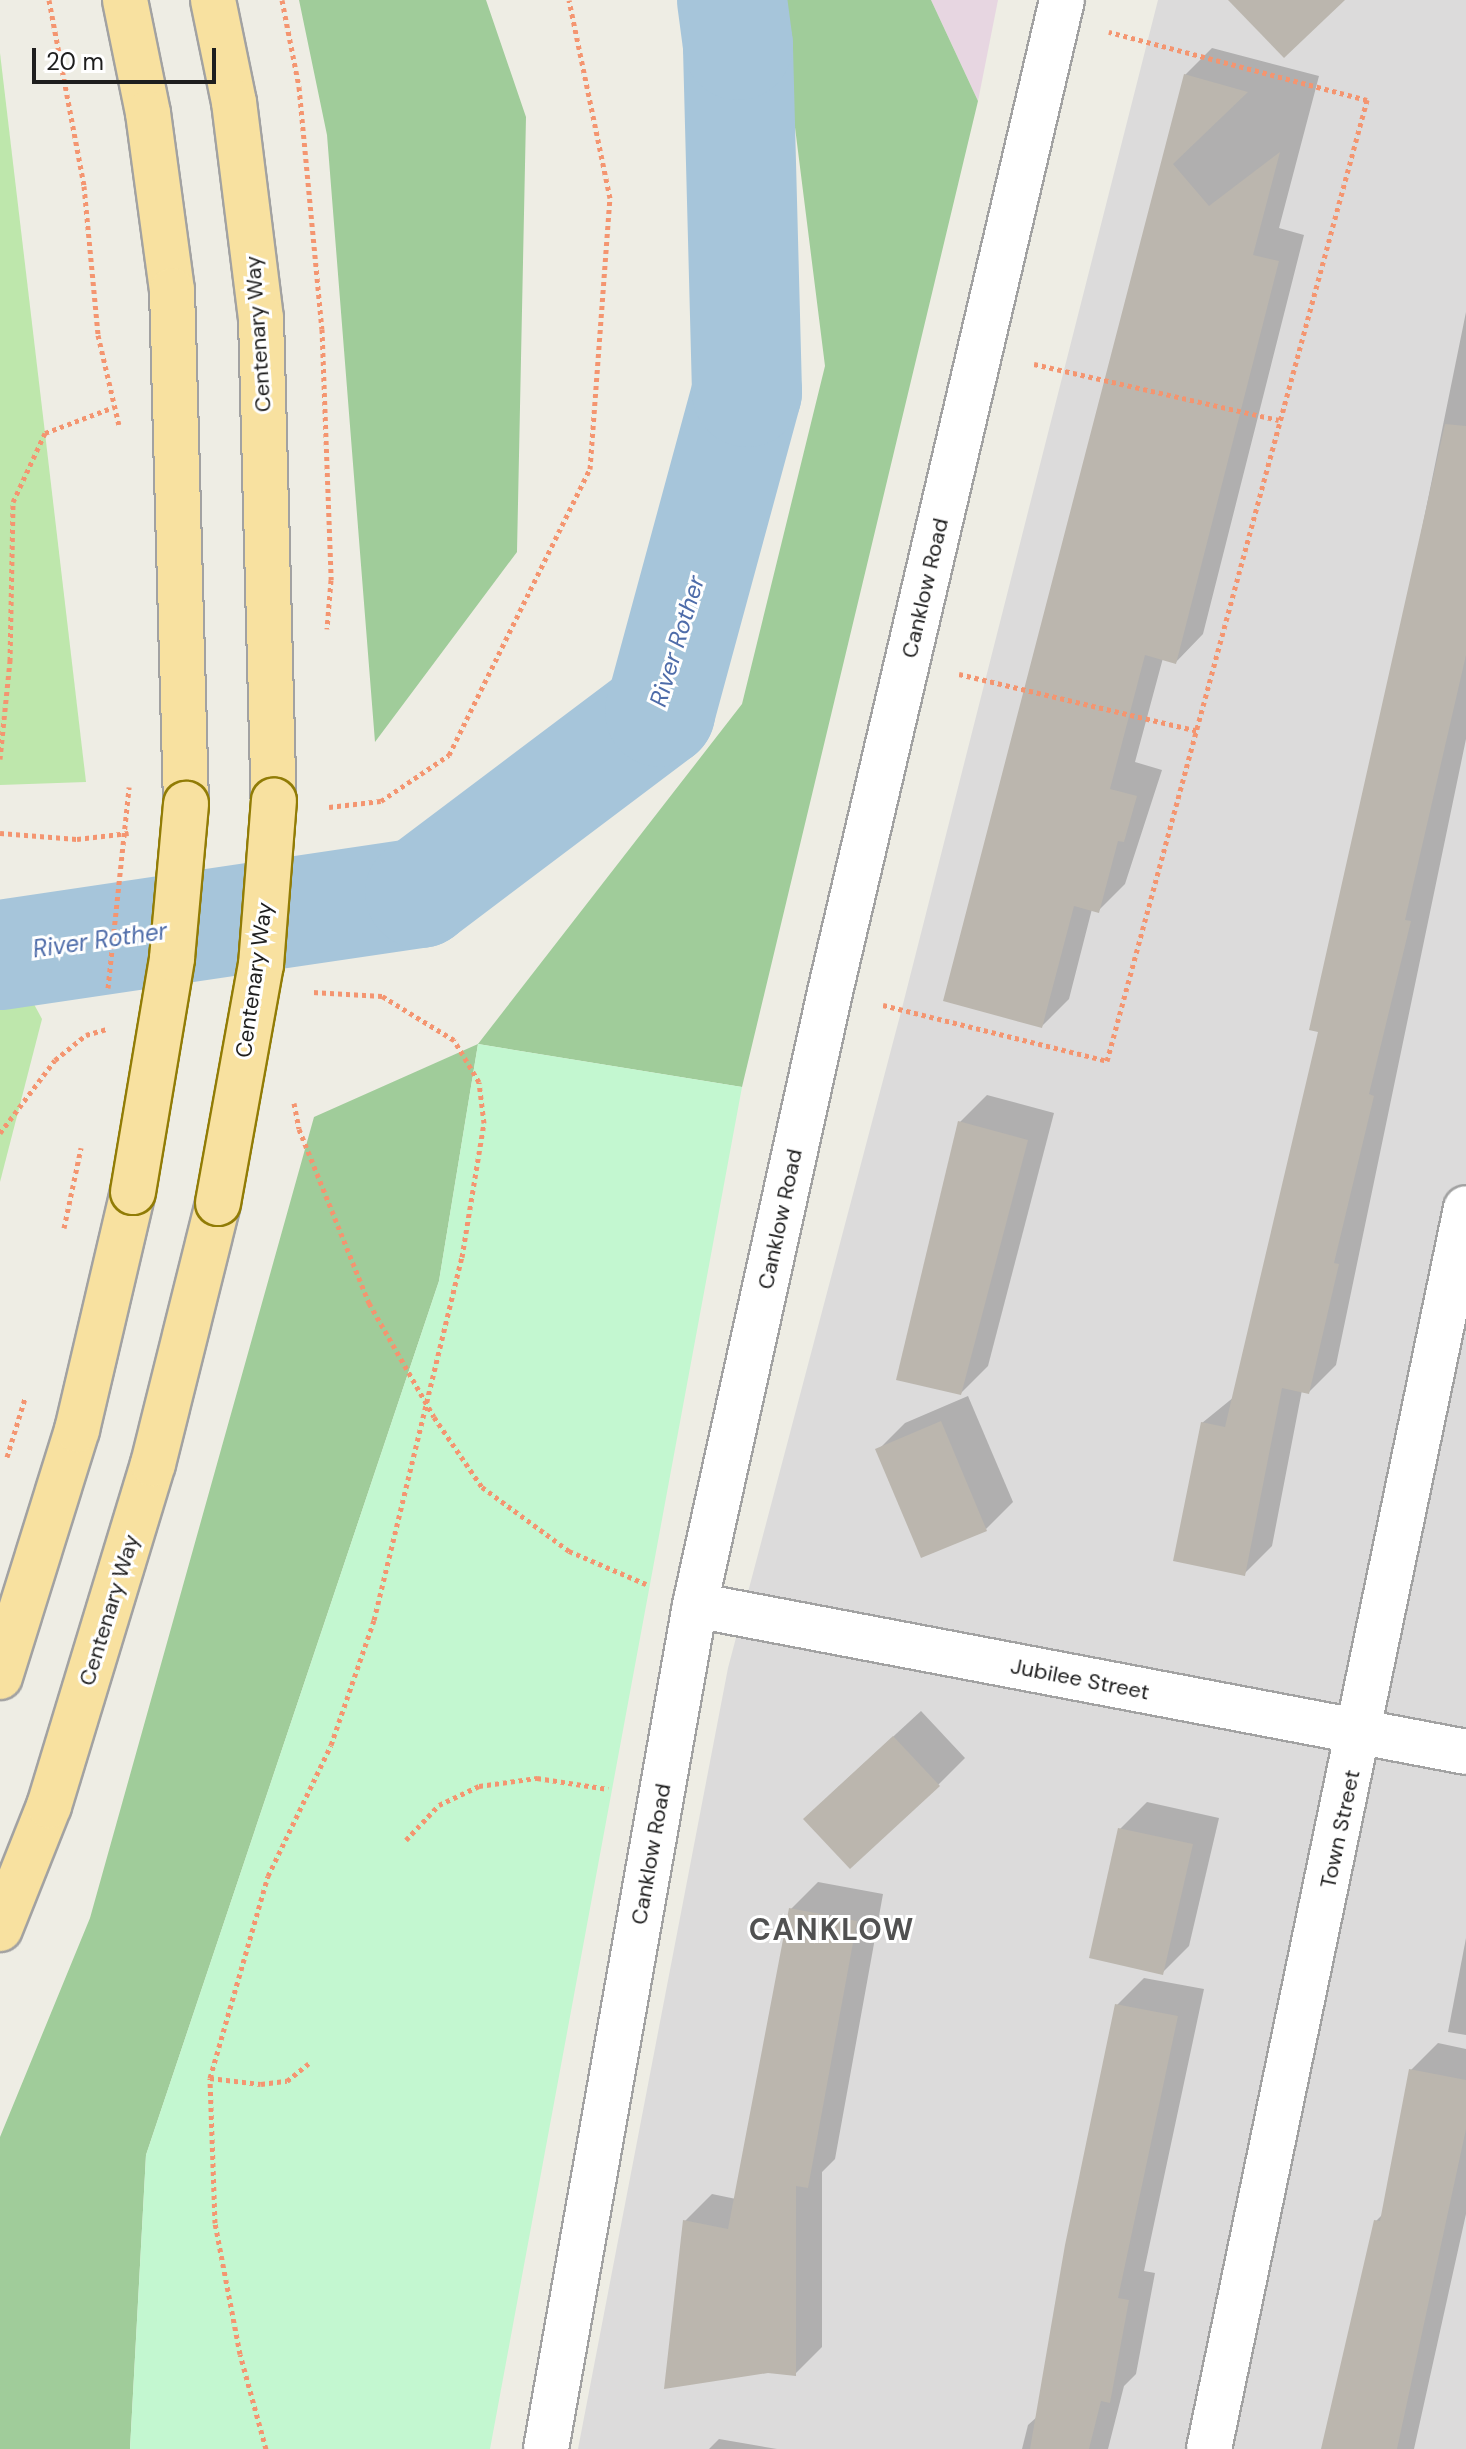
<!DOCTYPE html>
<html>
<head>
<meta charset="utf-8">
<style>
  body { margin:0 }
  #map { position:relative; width:1466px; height:2449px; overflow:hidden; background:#eeede4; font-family:"DM Sans",sans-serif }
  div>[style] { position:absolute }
  .residential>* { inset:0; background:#dcdbdb }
  .industrial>* { inset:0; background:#e7d6e1 }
  .grass>* { inset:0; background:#bee7ac }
  .forest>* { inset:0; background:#a0cc9a }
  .park>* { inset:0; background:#c3f7d0 }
  .shadow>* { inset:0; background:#0003 }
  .river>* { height:110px; margin:-55px; padding:0 55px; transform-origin:55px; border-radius:55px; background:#a6c5da }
  .building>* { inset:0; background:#bbb6ae }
  .path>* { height:5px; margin-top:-2.5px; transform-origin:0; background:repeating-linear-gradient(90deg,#f49570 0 4px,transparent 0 8px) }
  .roads { filter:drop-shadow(2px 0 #a2a2a2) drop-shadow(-2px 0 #a2a2a2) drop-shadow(0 2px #a2a2a2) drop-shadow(0 -2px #a2a2a2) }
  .minor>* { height:44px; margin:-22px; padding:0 22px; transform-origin:22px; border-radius:22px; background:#fff }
  .tertiary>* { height:44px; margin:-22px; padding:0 22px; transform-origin:22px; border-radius:22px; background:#fff }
  .primary>* { height:44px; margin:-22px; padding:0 22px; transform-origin:22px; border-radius:22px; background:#f8e1a0 }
  .path-bridge>* { height:5px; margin-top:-2.5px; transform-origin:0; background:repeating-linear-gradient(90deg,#f49570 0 4px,transparent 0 8px) }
  .bridges { filter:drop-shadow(2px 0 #917c06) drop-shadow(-2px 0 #917c06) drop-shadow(0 2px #917c06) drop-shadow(0 -2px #917c06) }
  .primary-bridge>* { height:44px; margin:-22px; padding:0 22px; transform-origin:22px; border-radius:22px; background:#f8e1a0 }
  span { translate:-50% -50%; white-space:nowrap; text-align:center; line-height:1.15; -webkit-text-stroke:6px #fff; paint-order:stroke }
  .street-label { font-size:22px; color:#1e1e1e }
  .water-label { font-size:24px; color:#4e6ca9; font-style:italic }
  .district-label { font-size:30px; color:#515151; font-weight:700; letter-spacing:2px }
  .scale { position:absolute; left:32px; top:48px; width:184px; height:36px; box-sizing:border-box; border:4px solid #1e1e1e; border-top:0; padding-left:10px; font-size:24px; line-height:28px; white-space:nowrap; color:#1e1e1e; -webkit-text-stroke:6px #fff; paint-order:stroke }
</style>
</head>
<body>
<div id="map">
  <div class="residential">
    <div style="clip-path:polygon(1158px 0,1466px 0,1466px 2449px,578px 2449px,728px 1668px,901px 1012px)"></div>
  </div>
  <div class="industrial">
    <div style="clip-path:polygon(931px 0,998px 0,978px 101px)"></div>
  </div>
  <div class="grass">
    <div style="clip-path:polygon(0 53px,45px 433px,86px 782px,0 785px)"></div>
    <div style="clip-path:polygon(0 941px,42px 1019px,0 1182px)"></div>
  </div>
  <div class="forest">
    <div style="clip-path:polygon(299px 0,486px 0,526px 117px,517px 552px,375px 742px,327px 135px)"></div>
    <div style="clip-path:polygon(779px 0,931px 0,978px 101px,742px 1087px,478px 1044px,439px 1281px,146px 2155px,130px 2449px,0 2449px,0 2137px,90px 1918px,314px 1117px,478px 1044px,742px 704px,825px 366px)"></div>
  </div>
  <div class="park">
    <div style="clip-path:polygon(478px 1044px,742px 1087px,490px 2449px,130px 2449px,146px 2155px,439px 1281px)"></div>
  </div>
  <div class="shadow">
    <div style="clip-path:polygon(1212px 48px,1319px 76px,1279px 228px,1304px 235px,1203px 634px,1176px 662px,1163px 658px,1135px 762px,1162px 770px,1125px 884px,1098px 911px,1092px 909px,1069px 999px,1042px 1026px,1185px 75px)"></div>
    <div style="clip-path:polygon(1466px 312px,1466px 739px,1336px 1365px,1309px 1392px,1302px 1390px,1272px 1546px,1244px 1574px,1202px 1423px,1234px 1397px,1320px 1031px)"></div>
    <div style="clip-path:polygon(987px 1095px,1054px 1113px,988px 1366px,961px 1393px,960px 1122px)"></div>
    <div style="clip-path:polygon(968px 1396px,1013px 1502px,986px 1529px,878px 1450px,905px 1423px)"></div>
    <div style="clip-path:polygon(921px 1711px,965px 1758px,938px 1785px,833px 1792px)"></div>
    <div style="clip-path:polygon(1147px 1802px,1219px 1818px,1189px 1946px,1162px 1973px,1120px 1829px)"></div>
    <div style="clip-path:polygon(818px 1882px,883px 1894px,835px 2159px,822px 2172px,822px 2347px,795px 2374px,685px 2221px,712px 2194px,736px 2199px,791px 1909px)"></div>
    <div style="clip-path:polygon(1466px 1938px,1466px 2035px,1448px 2032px)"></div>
    <div style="clip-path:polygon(1144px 1978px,1204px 1989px,1144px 2271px,1155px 2273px,1136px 2374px,1124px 2386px,1108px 2449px,1022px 2449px,1028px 2425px,1038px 2416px,1117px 2005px)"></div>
    <div style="clip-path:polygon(1438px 2043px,1466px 2049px,1466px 2214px,1414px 2449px,1323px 2449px,1376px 2221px,1383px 2214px,1411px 2070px)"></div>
    <div style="clip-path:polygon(719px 2439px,777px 2449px,709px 2449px)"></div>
  </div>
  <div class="river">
    <div style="left:0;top:955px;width:425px;rotate:-8.4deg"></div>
    <div style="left:420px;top:893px;width:301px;rotate:-37deg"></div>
    <div style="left:660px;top:712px;width:332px;rotate:-74.8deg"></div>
    <div style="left:747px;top:392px;width:347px;rotate:-91.5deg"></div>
    <div style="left:738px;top:45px;width:45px;rotate:-97.6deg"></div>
  </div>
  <div class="building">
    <div style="clip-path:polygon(1228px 0,1345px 0,1284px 58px)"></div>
    <div style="clip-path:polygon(1184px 74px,1248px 92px,1173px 164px,1209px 206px,1280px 152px,1253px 255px,1279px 261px,1176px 664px,1145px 655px,1110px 789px,1137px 796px,1124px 842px,1118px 841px,1099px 913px,1074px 906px,1042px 1028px,943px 1001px)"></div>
    <div style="clip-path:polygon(1445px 424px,1466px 426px,1466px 655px,1405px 920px,1411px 921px,1369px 1094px,1374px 1096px,1334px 1263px,1339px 1264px,1309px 1394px,1282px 1388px,1245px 1576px,1173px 1561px,1201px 1422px,1225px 1427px,1318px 1032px,1309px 1030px)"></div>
    <div style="clip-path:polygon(958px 1121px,1028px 1140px,961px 1395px,896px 1380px)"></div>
    <div style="clip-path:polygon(941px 1421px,987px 1531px,921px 1558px,875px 1449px)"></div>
    <div style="clip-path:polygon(893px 1736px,940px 1786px,850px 1869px,803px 1819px)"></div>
    <div style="clip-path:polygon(1118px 1828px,1193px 1844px,1163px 1975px,1089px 1958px)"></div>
    <div style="clip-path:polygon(789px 1908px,857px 1921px,808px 2188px,796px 2186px,796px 2376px,768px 2373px,664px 2389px,683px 2220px,728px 2229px)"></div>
    <div style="clip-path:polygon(1115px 2004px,1178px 2016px,1118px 2298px,1129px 2300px,1110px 2403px,1101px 2401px,1089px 2449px,1030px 2449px,1065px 2245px)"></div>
    <div style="clip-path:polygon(1409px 2069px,1466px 2080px,1466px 2129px,1397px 2449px,1321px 2449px,1374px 2220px,1380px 2221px)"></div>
  </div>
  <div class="path">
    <div style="left:49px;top:0;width:189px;rotate:79.3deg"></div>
    <div style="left:84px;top:186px;width:150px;rotate:84.6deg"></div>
    <div style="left:98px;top:335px;width:92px;rotate:76.9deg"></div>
    <div style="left:282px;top:0;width:89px;rotate:78.9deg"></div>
    <div style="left:299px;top:87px;width:243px;rotate:84.6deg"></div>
    <div style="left:322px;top:329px;width:251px;rotate:87.9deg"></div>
    <div style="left:331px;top:580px;width:49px;rotate:94.7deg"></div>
    <div style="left:1034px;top:364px;width:251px;rotate:12.9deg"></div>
    <div style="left:959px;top:674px;width:247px;rotate:13.4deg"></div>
    <div style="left:0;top:759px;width:99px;rotate:-84.2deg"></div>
    <div style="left:10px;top:661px;width:159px;rotate:-88.9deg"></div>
    <div style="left:13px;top:502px;width:76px;rotate:-65.1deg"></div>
    <div style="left:45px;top:433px;width:74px;rotate:-20.6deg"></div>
    <div style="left:329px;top:807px;width:52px;rotate:-6.6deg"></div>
    <div style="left:381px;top:801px;width:82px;rotate:-34.1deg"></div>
    <div style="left:449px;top:755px;width:319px;rotate:-63.8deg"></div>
    <div style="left:590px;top:469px;width:272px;rotate:-85.8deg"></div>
    <div style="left:610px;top:198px;width:202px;rotate:-101.7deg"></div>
    <div style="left:0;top:833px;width:77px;rotate:4.5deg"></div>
    <div style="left:77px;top:839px;width:52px;rotate:-6.6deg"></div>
    <div style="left:883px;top:1005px;width:231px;rotate:14deg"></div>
    <div style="left:1107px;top:1061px;width:996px;rotate:-74.86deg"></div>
    <div style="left:1367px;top:100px;width:267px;rotate:-165.2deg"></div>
    <div style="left:294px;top:1103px;width:26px;rotate:79deg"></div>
    <div style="left:299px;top:1129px;width:188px;rotate:68.1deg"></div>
    <div style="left:369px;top:1303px;width:131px;rotate:60.3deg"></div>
    <div style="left:434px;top:1417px;width:85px;rotate:55.6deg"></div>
    <div style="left:482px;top:1487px;width:108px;rotate:36.3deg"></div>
    <div style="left:569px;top:1551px;width:84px;rotate:23.2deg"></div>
    <div style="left:0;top:1133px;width:91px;rotate:-53deg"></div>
    <div style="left:55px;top:1060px;width:40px;rotate:-39deg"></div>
    <div style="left:86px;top:1035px;width:22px;rotate:-16deg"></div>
    <div style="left:64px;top:1228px;width:82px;rotate:-78deg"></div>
    <div style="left:7px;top:1457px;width:62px;rotate:-73deg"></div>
    <div style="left:406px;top:1840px;width:48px;rotate:-46.7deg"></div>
    <div style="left:439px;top:1805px;width:44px;rotate:-25.4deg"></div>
    <div style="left:479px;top:1786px;width:59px;rotate:-7.9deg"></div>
    <div style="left:537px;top:1778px;width:72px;rotate:8.8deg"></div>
    <div style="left:210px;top:2078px;width:51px;rotate:6.7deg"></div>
    <div style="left:261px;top:2084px;width:26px;rotate:-7deg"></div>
    <div style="left:287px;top:2081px;width:28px;rotate:-39deg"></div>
    <div style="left:266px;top:2449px;width:98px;rotate:-105.3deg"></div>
    <div style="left:240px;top:2354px;width:133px;rotate:-100.8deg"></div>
    <div style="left:215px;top:2223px;width:145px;rotate:-92deg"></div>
    <div style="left:210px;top:2078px;width:210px;rotate:-74deg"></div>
    <div style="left:268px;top:1876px;width:145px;rotate:-64.3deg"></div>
    <div style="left:331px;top:1745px;width:132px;rotate:-71deg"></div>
    <div style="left:374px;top:1620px;width:374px;rotate:-76.4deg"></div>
    <div style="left:462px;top:1257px;width:136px;rotate:-80.7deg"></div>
    <div style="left:484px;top:1123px;width:41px;rotate:-97deg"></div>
    <div style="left:479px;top:1082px;width:49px;rotate:-120.8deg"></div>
    <div style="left:454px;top:1040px;width:84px;rotate:-148.6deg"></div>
    <div style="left:382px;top:996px;width:70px;rotate:-176.7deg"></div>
  </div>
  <div class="roads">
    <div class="minor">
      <div style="left:695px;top:1605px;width:785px;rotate:10.79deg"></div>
      <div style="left:1209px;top:2449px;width:1267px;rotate:-78.3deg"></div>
    </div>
    <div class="tertiary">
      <div style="left:546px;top:2449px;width:857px;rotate:-79.99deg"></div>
      <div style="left:695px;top:1605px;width:628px;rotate:-77.58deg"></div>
      <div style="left:830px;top:992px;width:1019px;rotate:-76.84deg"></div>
    </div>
    <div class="primary">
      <div style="left:125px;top:0;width:115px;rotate:78.5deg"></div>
      <div style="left:148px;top:113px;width:179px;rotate:82.3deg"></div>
      <div style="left:172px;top:290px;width:514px;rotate:88.44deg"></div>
      <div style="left:213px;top:0;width:104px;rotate:78.4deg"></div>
      <div style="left:234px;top:102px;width:218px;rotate:82.9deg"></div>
      <div style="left:261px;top:318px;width:483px;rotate:88.5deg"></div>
      <div style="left:0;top:1677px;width:259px;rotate:-72.7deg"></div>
      <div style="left:77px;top:1430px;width:244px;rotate:-76.8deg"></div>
      <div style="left:0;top:1929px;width:132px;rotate:-68.3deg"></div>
      <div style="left:49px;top:1806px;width:357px;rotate:-73.1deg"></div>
      <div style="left:153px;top:1464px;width:269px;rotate:-76deg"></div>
    </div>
  </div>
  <div class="path-bridge">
    <div style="left:108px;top:988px;width:202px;rotate:-84deg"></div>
  </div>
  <div class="bridges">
    <div class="primary-bridge">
      <div style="left:133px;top:1192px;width:237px;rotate:-80.5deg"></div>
      <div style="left:172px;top:958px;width:155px;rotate:-84.8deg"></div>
      <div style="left:218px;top:1203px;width:242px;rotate:-79.8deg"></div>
      <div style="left:261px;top:965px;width:165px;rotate:-85.5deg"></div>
    </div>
  </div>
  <div class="street-label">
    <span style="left:258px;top:334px;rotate:-94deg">Centenary Way</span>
    <span style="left:925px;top:588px;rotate:-77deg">Canklow Road</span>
    <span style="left:254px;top:980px;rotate:-82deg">Centenary Way</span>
    <span style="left:780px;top:1219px;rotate:-78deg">Canklow Road</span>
    <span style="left:109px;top:1610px;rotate:-73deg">Centenary Way</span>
    <span style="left:1080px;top:1679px;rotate:11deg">Jubilee Street</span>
    <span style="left:1340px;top:1829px;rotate:-78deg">Town Street</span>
    <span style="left:651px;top:1854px;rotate:-80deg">Canklow Road</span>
  </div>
  <div class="water-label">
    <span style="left:677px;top:641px;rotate:-73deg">River Rother</span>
    <span style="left:100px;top:940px;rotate:-8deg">River Rother</span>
  </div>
  <div class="district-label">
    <span style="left:832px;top:1930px">CANKLOW</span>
  </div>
  <div class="scale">20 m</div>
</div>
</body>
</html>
